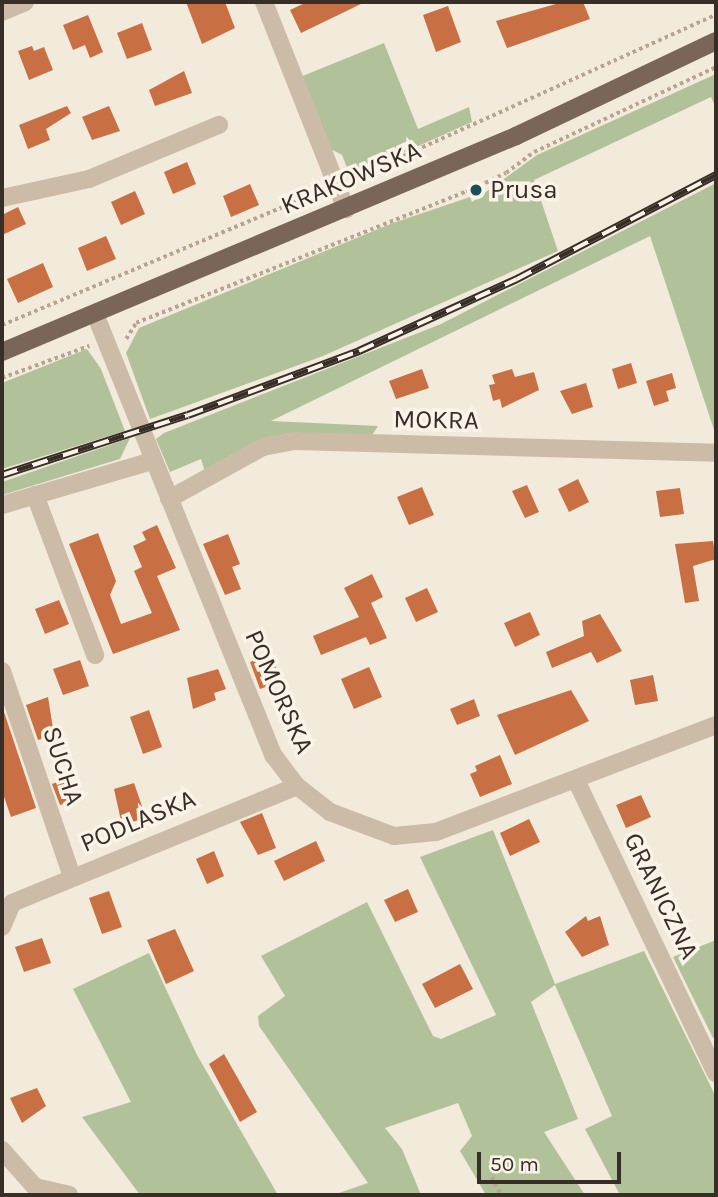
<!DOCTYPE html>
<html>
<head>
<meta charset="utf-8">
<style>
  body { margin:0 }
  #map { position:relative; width:718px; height:1197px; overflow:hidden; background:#f2eadb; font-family:Karla,sans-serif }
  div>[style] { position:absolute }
  .green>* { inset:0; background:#b1c29b }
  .building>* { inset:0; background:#c87043 }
  .path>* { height:3.5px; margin-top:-1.75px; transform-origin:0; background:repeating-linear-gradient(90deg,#b7a591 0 3.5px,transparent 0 7px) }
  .minor>* { height:18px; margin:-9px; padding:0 9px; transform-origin:9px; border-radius:9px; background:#cbbba7 }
  .major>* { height:18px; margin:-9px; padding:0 9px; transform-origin:9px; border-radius:9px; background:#796658 }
  .rail>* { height:8px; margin-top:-4px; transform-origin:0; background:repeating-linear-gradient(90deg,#faf3e8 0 16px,#372e28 0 32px); box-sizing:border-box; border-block:2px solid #372e28 }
  .dots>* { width:19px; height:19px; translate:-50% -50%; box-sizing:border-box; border:4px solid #faf3e8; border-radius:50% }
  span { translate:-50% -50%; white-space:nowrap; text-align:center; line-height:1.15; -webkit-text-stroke:7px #faf3e8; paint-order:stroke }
  .street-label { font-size:26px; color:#372e28 }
  .poi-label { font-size:26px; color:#372e28 }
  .left { translate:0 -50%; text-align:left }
  .frame { position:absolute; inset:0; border:4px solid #372e28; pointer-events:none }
  .scale { position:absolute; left:477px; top:1152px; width:144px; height:32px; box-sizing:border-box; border:4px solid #372e28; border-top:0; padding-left:9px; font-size:21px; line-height:24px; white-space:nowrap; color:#372e28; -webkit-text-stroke:5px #faf3e8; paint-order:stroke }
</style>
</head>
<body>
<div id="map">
  <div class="green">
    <div style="clip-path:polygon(384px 43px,418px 129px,469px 107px,472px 122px,360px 172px,348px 170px,342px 155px,327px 147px,300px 77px)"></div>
    <div style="clip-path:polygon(716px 74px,716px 108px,711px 97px,534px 180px,558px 251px,323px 356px,150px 419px,126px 353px,139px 328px,393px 223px,470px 197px,472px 202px,537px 155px)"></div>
    <div style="clip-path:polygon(716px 183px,716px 436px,650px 236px,271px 421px,378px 426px,369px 440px,273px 436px,206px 475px,201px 459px,170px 472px,156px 439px,164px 433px,441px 324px)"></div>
    <div style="clip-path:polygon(87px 349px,101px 369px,125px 431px,2px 469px,2px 383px)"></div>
    <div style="clip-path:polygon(130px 438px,120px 459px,2px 495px,2px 482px)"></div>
    <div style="clip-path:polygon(493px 830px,555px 984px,644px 951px,716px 1097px,716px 1195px,620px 1195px,585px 1129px,612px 1116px,555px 985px,531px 1002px,578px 1119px,544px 1132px,585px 1195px,486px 1195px,460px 1151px,472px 1136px,458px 1103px,385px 1128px,402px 1149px,421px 1195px,333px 1195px,368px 1183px,259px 1026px,258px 1016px,285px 996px,261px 956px,367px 902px,433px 1036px,441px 1039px,496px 1015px,420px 857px)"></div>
    <div style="clip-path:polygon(716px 940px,716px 1037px,713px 1038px,673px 957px)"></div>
    <div style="clip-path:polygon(149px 953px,197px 1055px,278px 1195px,140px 1195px,82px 1117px,131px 1102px,73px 989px)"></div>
  </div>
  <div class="building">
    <div style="clip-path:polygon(186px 2px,225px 2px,235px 28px,202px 44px)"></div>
    <div style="clip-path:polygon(307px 2px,365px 2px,301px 33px,290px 10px)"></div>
    <div style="clip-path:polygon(563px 2px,583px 2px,590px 19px,507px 48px,496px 21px)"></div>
    <div style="clip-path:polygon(448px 6px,461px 42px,436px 52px,423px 15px)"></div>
    <div style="clip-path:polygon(88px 15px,103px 52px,90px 58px,85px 45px,73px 50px,63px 25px)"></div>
    <div style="clip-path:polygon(142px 23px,152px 50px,127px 59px,117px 33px)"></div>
    <div style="clip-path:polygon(32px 46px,34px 51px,44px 47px,53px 70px,29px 80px,18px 51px)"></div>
    <div style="clip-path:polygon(184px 71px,192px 93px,155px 106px,149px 90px)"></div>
    <div style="clip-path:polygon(67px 106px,71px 113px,46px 129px,50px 140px,28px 149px,19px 125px)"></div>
    <div style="clip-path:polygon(109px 106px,120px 131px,92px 140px,82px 117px)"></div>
    <div style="clip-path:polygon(187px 162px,196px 184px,173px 194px,164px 172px)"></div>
    <div style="clip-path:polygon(250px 184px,259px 205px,231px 217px,223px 196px)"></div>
    <div style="clip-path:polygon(135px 191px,145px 214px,121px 225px,111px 202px)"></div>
    <div style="clip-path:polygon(18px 207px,26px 224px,2px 235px,2px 215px)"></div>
    <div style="clip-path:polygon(106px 236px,116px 259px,87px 271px,78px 248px)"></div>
    <div style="clip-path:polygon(43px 263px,53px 287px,18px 303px,7px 279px)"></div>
    <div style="clip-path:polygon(631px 363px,637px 383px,618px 389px,612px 369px)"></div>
    <div style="clip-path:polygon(422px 369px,429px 388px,396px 399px,389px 381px)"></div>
    <div style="clip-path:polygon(512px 369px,515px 377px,534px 372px,539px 390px,502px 408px,500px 399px,493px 401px,489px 385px,495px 384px,492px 375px)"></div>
    <div style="clip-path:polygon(672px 373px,676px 388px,666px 391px,669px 401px,654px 406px,646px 381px)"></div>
    <div style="clip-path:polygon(586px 383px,593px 407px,572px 414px,560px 391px)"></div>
    <div style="clip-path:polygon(578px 479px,589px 502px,569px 512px,558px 489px)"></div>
    <div style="clip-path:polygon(527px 485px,539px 512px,525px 518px,512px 491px)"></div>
    <div style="clip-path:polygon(422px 487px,434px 515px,409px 525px,397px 497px)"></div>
    <div style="clip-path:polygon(680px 488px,684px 514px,660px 517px,656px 491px)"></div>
    <div style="clip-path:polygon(157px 525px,176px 568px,157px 576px,180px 630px,113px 654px,69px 544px,98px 533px,116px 581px,110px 595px,121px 624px,152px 613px,134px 571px,142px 567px,133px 546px,146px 540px,142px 532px)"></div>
    <div style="clip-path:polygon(228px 534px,240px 564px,232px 567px,241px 589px,225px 595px,203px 544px)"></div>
    <div style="clip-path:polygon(713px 541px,716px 559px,693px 566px,699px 601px,685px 603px,675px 544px)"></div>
    <div style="clip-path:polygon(372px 574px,383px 597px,371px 603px,387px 638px,370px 645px,366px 637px,321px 655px,313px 636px,359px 617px,344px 588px)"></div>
    <div style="clip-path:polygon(427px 588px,438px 612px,416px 622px,405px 598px)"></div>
    <div style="clip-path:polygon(59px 600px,69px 624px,45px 634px,35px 609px)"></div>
    <div style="clip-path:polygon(530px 612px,540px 635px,515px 647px,504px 623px)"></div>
    <div style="clip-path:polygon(600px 614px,622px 651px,597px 663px,591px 652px,552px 668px,546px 652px,584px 636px,582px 621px)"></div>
    <div style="clip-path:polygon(271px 655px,281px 681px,260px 689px,250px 662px)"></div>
    <div style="clip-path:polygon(80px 660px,89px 686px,63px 695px,53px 669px)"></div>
    <div style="clip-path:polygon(369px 667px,382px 697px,354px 709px,341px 679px)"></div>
    <div style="clip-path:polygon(218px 669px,226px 689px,214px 693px,216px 700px,193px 709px,187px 678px)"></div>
    <div style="clip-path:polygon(653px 675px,658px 701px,635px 705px,630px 680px)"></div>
    <div style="clip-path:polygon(571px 690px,589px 721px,515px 755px,497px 715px)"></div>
    <div style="clip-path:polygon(48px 697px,54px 735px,38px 740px,26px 705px)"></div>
    <div style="clip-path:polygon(474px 699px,480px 716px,457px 725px,450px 709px)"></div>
    <div style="clip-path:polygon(149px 710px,162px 747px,143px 754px,130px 717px)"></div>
    <div style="clip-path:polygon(4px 712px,36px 808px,11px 817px,2px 791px)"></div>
    <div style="clip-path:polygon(500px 755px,512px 784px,480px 797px,470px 774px,477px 771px,475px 766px)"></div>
    <div style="clip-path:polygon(66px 779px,73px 801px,60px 805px,52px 784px)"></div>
    <div style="clip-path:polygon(134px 783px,146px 818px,122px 825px,114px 789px)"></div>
    <div style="clip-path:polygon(641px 795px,651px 817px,626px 828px,616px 805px)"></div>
    <div style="clip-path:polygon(262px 813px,276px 848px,258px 855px,240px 822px)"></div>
    <div style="clip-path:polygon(529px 819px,540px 842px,510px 856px,500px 833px)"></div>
    <div style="clip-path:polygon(316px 841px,325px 861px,284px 881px,274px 861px)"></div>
    <div style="clip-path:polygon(214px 851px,224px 876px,207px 884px,196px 859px)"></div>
    <div style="clip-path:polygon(408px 889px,418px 912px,395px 922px,384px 900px)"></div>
    <div style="clip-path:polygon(109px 891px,122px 927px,102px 934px,89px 898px)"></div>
    <div style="clip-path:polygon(586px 916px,588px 921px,600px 916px,609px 945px,582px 957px,565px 932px)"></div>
    <div style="clip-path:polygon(175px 929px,194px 971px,166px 984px,147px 940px)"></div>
    <div style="clip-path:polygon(42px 938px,51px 963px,24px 972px,15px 947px)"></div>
    <div style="clip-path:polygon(460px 964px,473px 989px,435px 1008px,422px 984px)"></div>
    <div style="clip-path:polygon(224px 1054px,257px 1112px,240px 1122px,209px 1064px)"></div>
    <div style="clip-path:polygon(37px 1088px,46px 1106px,22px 1123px,10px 1098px)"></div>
  </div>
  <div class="path">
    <div style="left:352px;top:179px;width:399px;rotate:-24.3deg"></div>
    <div style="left:2px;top:325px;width:344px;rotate:-22.8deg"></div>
    <div style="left:126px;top:339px;width:19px;rotate:-58deg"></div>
    <div style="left:136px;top:323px;width:355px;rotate:-21.7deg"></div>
    <div style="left:466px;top:192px;width:44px;rotate:-25.4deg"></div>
    <div style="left:506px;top:173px;width:35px;rotate:-37deg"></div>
    <div style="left:534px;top:152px;width:201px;rotate:-25deg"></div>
    <div style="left:2px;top:378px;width:93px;rotate:-20.2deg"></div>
    <div style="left:492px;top:1177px;width:20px;rotate:63deg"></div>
  </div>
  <div class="minor">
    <div style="left:264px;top:2px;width:223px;rotate:68.4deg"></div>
    <div style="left:2px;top:12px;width:25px;rotate:-23deg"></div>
    <div style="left:2px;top:198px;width:89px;rotate:-12.3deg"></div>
    <div style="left:89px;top:179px;width:141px;rotate:-22.6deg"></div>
    <div style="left:95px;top:314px;width:477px;rotate:68deg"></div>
    <div style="left:274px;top:756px;width:38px;rotate:53deg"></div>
    <div style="left:297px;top:786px;width:42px;rotate:38.2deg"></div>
    <div style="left:330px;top:812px;width:68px;rotate:20.6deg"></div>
    <div style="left:394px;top:836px;width:42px;rotate:-5.4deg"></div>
    <div style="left:436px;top:832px;width:300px;rotate:-20.9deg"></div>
    <div style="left:35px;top:495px;width:171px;rotate:69.4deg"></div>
    <div style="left:169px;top:499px;width:107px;rotate:-29deg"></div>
    <div style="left:263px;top:447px;width:33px;rotate:-11deg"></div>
    <div style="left:295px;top:441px;width:421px;rotate:1.6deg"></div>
    <div style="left:2px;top:505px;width:156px;rotate:-16.3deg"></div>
    <div style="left:2px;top:671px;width:218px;rotate:71.2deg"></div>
    <div style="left:576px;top:780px;width:325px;rotate:64.5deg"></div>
    <div style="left:12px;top:903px;width:308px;rotate:-22.3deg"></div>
    <div style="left:2px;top:927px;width:26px;rotate:-67deg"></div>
    <div style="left:2px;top:1150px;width:50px;rotate:48.3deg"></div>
    <div style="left:35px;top:1187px;width:35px;rotate:13deg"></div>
  </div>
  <div class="major">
    <div style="left:2px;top:352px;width:558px;rotate:-22.79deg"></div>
    <div style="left:516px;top:136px;width:221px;rotate:-25.4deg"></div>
  </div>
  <div class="rail">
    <div style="left:2px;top:475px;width:195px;rotate:-17.9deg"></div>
    <div style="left:188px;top:415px;width:183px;rotate:-20.5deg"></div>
    <div style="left:359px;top:351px;width:174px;rotate:-24.5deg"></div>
    <div style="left:517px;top:279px;width:225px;rotate:-27.6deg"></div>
  </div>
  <div class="dots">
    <div style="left:476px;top:190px;background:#1c4f59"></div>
  </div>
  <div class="street-label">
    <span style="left:351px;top:178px;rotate:-23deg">KRAKOWSKA</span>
    <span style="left:436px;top:420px;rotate:1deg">MOKRA</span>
    <span style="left:279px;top:692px;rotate:66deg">POMORSKA</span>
    <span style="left:63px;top:766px;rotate:72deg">SUCHA</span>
    <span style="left:138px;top:821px;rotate:-23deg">PODLASKA</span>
    <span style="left:661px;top:896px;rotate:64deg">GRANICZNA</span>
  </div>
  <div class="poi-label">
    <span class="left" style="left:490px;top:190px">Prusa</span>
  </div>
  <div class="frame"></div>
  <div class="scale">50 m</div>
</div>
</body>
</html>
